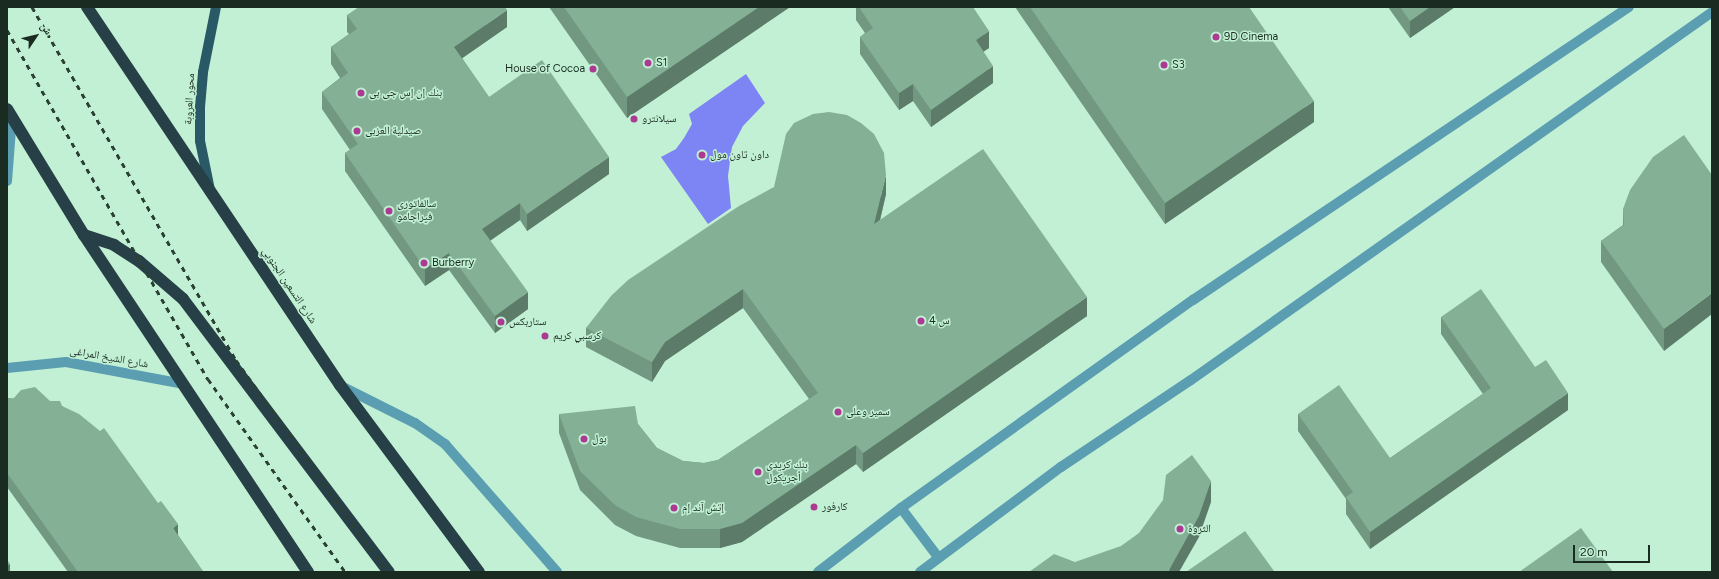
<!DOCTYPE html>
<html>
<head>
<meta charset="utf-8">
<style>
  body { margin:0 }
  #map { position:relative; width:1719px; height:579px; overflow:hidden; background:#c2f0d4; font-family:Figtree,"Noto Naskh Arabic",sans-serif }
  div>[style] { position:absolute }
  .water>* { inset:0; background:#7d84f4 }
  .minor>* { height:10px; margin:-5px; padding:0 5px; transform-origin:5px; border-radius:5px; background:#5b9eb1 }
  .major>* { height:10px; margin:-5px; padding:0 5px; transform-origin:5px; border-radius:5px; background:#295966 }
  .highway>* { height:12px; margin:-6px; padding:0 6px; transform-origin:6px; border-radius:6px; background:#273f47 }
  .rail>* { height:3px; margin-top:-1.5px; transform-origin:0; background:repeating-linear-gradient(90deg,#2b4034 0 5px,transparent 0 10px) }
  .wall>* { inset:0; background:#729881 }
  .shaded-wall>* { inset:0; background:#5c7c69 }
  .building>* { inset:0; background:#84b196 }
  .dots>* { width:11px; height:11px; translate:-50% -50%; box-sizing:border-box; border:2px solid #c2f0d4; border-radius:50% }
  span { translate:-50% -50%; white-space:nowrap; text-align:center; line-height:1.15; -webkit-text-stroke:3px #c2f0d4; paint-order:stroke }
  .poi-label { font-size:11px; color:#1a2c21 }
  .left { translate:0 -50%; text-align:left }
  .right { translate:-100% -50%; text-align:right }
  .street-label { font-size:11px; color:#1a2c21 }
  .frame { position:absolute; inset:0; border:8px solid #1a2c21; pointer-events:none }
  .north { position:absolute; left:16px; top:16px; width:40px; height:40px; -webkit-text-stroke:3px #c2f0d4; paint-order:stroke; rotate:55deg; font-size:11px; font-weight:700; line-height:16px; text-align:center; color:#1a2c21 }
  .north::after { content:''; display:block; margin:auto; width:14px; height:18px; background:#1a2c21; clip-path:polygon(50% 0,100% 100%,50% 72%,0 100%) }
  .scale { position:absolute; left:1573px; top:545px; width:77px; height:18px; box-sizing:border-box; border:2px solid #1a2c21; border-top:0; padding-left:5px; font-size:12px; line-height:14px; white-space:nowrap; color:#1a2c21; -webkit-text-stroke:3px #c2f0d4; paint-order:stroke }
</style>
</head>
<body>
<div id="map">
  <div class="water">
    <div style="clip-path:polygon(746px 74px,765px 103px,743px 126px,732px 147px,728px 176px,731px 208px,708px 224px,661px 157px,676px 149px,684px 138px,692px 124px,689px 114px)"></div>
  </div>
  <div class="minor">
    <div style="left:7px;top:181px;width:65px;rotate:-85.6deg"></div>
    <div style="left:7px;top:368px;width:59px;rotate:-5.8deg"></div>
    <div style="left:66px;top:362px;width:119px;rotate:10.6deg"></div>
    <div style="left:341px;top:386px;width:83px;rotate:26.6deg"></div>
    <div style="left:415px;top:423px;width:37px;rotate:35deg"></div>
    <div style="left:445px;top:444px;width:170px;rotate:48.8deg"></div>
    <div style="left:901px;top:508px;width:61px;rotate:52.9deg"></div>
    <div style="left:818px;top:572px;width:105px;rotate:-37.6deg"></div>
    <div style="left:901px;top:508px;width:359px;rotate:-35.5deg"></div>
    <div style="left:1193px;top:300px;width:525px;rotate:-33.9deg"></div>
    <div style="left:920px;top:572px;width:176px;rotate:-36.7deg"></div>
    <div style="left:1061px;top:467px;width:156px;rotate:-33.8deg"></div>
    <div style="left:1191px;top:380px;width:638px;rotate:-35.23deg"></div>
  </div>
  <div class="major">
    <div style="left:210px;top:190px;width:50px;rotate:-101.5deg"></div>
    <div style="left:200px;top:141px;width:34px;rotate:-90deg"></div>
    <div style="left:200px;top:107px;width:35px;rotate:-85deg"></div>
    <div style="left:203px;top:72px;width:66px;rotate:-78.7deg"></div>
  </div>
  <div class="highway">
    <div style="left:87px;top:7px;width:455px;rotate:56.2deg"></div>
    <div style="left:340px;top:385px;width:233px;rotate:53.4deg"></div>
    <div style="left:7px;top:109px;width:148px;rotate:58.6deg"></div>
    <div style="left:84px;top:235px;width:405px;rotate:56.4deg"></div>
    <div style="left:84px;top:235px;width:32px;rotate:18deg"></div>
    <div style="left:114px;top:245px;width:30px;rotate:33deg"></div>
    <div style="left:139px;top:261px;width:58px;rotate:40.8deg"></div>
    <div style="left:183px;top:299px;width:342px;rotate:53deg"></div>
  </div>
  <div class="rail">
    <div style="left:32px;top:7px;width:408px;rotate:60deg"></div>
    <div style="left:236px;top:360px;width:260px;rotate:54.5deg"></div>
    <div style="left:7px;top:30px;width:403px;rotate:60.1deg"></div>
    <div style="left:208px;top:379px;width:237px;rotate:54.6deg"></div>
  </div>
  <div class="wall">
    <div style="clip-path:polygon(549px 7px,790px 7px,627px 118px)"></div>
    <div style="clip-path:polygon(856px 7px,973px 7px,989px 48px,983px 51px,993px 83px,931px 127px,913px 101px,899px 110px,860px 54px,860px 37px,865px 33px,856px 20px)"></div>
    <div style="clip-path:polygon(1015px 7px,1249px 7px,1314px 122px,1165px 224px)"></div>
    <div style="clip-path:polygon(1388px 7px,1455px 7px,1410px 38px)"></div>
    <div style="clip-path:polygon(347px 15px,507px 27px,462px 58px,489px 97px,609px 174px,527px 231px,520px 220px,490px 241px,528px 309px,495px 333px,449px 270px,425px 286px,345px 171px,345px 153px,350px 150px,322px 109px,322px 92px,340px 78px,331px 64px,331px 47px,349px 34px,347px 32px)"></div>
    <div style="clip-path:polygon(1712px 175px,1664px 351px,1601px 262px,1601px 241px,1623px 225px,1623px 209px)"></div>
    <div style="clip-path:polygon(886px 194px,880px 221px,1087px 316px,863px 472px,856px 464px,742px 542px,720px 548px,680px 548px,636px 536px,615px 525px,580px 490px,559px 433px,559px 414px,638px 424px,657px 448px,683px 461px,704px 463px,718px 460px,809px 399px,743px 308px,665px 361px,652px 382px,586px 347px,586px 328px)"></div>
    <div style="clip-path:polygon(1441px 317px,1535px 367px,1568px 410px,1370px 549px,1346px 514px,1346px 499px,1298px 431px,1298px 414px,1390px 458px,1483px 394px,1441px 334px)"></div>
    <div style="clip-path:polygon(7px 398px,50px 401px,62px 406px,178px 535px,203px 572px,68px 572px,7px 487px)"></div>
  </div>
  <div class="shaded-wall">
    <div style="clip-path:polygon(759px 7px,790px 7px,627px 118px,627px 97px)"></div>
    <div style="clip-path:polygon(1430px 7px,1455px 7px,1410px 38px,1410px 21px)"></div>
    <div style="clip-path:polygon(507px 10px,507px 27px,454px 64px,454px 47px)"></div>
    <div style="clip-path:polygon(989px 31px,989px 48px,976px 57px,976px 40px)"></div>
    <div style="clip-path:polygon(993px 66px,993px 83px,931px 127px,931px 110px)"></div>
    <div style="clip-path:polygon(913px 84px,913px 101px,899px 110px,899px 93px)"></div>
    <div style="clip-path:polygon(1314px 101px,1314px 122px,1165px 224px,1165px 203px)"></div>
    <div style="clip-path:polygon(609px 157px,609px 174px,527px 231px,527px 214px)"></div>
    <div style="clip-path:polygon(886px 175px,886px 194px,874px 244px,874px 224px)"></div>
    <div style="clip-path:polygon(520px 203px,520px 220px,482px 246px,482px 229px)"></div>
    <div style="clip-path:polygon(449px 253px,449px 270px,425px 286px,425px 269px)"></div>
    <div style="clip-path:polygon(743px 289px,743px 308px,665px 361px,652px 382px,652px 362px,665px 342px)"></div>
    <div style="clip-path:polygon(528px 292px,528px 309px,495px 333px,495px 316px)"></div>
    <div style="clip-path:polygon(1712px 293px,1712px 314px,1664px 351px,1664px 329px)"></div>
    <div style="clip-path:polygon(1087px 297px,1087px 316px,863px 472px,863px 453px)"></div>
    <div style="clip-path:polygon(1568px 393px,1568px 410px,1370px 549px,1370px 532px)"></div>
    <div style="clip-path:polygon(856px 445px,856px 464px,742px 542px,720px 548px,720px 529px)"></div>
    <div style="clip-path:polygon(1211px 481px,1211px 502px,1199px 537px,1179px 572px,1168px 572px)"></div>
    <div style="clip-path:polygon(178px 524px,178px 538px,173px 528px)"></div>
    <div style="clip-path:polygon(10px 564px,10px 572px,7px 572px,7px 565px)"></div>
  </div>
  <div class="building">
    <div style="clip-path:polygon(359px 7px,505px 7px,507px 10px,454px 47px,489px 97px,542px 60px,609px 157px,527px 214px,520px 203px,482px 229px,528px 292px,495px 316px,449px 253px,425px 269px,345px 153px,358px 144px,322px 92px,348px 73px,331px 47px,357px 29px,347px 15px)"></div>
    <div style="clip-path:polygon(564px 7px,759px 7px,627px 97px)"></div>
    <div style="clip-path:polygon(859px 7px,973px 7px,989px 31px,976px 40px,993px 66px,931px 110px,913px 84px,899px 93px,860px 37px,873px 28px)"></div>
    <div style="clip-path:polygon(1030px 7px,1249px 7px,1314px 101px,1165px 203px)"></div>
    <div style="clip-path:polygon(1400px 7px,1430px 7px,1410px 21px)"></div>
    <div style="clip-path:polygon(829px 112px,847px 115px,861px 123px,874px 134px,884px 153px,886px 175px,874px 224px,983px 149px,1087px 297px,863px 453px,856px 445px,742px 523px,720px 529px,680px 529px,636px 517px,615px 505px,580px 471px,559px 414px,635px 406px,638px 424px,657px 448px,683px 461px,704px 463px,718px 460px,818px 393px,743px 289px,665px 342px,652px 362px,586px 328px,611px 296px,628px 280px,739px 206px,774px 187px,786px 134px,794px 123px,813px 114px)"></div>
    <div style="clip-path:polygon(1684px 135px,1712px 175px,1712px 293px,1664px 329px,1601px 241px,1624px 225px,1623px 209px,1630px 190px,1653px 157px)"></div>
    <div style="clip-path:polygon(1481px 289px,1535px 367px,1546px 360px,1568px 393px,1370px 532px,1346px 497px,1353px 492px,1298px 414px,1339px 385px,1390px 458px,1491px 388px,1441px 317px)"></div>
    <div style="clip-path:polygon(35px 387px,50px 401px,60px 401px,62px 406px,79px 414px,100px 431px,104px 428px,158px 503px,161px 501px,178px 524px,173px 528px,203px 571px,202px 572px,78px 572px,7px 473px,7px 398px,13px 399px,21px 390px)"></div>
    <div style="clip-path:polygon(1192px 455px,1211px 481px,1199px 516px,1168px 572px,1029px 572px,1054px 554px,1075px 562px,1121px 546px,1139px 533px,1163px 500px,1166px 475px)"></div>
    <div style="clip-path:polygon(1581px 528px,1613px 572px,1519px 572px)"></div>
    <div style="clip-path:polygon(1245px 531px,1274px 571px,1272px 572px,1186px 572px)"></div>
    <div style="clip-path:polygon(7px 560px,10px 564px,7px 565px)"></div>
  </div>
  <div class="dots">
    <div style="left:1216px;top:37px;background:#ac3992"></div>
    <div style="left:648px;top:63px;background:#ac3992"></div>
    <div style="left:1164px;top:65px;background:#ac3992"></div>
    <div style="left:593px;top:69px;background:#ac3992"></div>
    <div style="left:361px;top:93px;background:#ac3992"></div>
    <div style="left:634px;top:119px;background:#ac3992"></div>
    <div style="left:357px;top:131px;background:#ac3992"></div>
    <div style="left:702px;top:155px;background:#ac3992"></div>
    <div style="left:389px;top:211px;background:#ac3992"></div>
    <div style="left:424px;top:263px;background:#ac3992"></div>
    <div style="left:921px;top:321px;background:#ac3992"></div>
    <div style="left:501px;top:322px;background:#ac3992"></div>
    <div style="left:545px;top:336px;background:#ac3992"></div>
    <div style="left:838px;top:412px;background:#ac3992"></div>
    <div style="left:584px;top:439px;background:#ac3992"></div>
    <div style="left:758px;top:472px;background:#ac3992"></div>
    <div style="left:814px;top:507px;background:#ac3992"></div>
    <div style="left:674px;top:508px;background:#ac3992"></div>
    <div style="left:1180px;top:529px;background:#ac3992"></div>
  </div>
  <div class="poi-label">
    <span class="left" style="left:1224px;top:37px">9D Cinema</span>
    <span class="left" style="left:656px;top:63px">S1</span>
    <span class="left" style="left:1172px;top:65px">S3</span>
    <span class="right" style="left:585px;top:69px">House of Cocoa</span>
    <span class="left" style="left:369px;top:93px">بنك إن إس جى بى</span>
    <span class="left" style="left:642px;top:119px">سيلانترو</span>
    <span class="left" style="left:365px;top:131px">صيدلية العزبى</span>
    <span class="left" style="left:710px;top:155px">داون تاون مول</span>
    <span class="left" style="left:397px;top:211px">سالفاتورى<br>فيراجامو</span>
    <span class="left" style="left:432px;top:263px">Burberry</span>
    <span class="left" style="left:929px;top:321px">س 4</span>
    <span class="left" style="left:509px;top:322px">ستاربكس</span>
    <span class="left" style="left:553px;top:336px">كرسبي كريم</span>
    <span class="left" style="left:846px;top:412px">سمير وعلى</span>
    <span class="left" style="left:592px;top:439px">بول</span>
    <span class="left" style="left:766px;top:472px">بنك كريدى<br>أجريكول</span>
    <span class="left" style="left:822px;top:507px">كارفور</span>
    <span class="left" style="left:682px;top:508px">إتش آند إم</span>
    <span class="left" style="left:1188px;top:529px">الثروة</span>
  </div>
  <div class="street-label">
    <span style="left:190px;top:99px;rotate:-87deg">محور العروبة</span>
    <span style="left:289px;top:286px;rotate:56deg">شارع التسعين الجنوبي</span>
    <span style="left:109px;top:358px;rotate:10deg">شارع الشيخ المراغى</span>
  </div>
  <div class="frame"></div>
  <div class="north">ش</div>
  <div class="scale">20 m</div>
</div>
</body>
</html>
